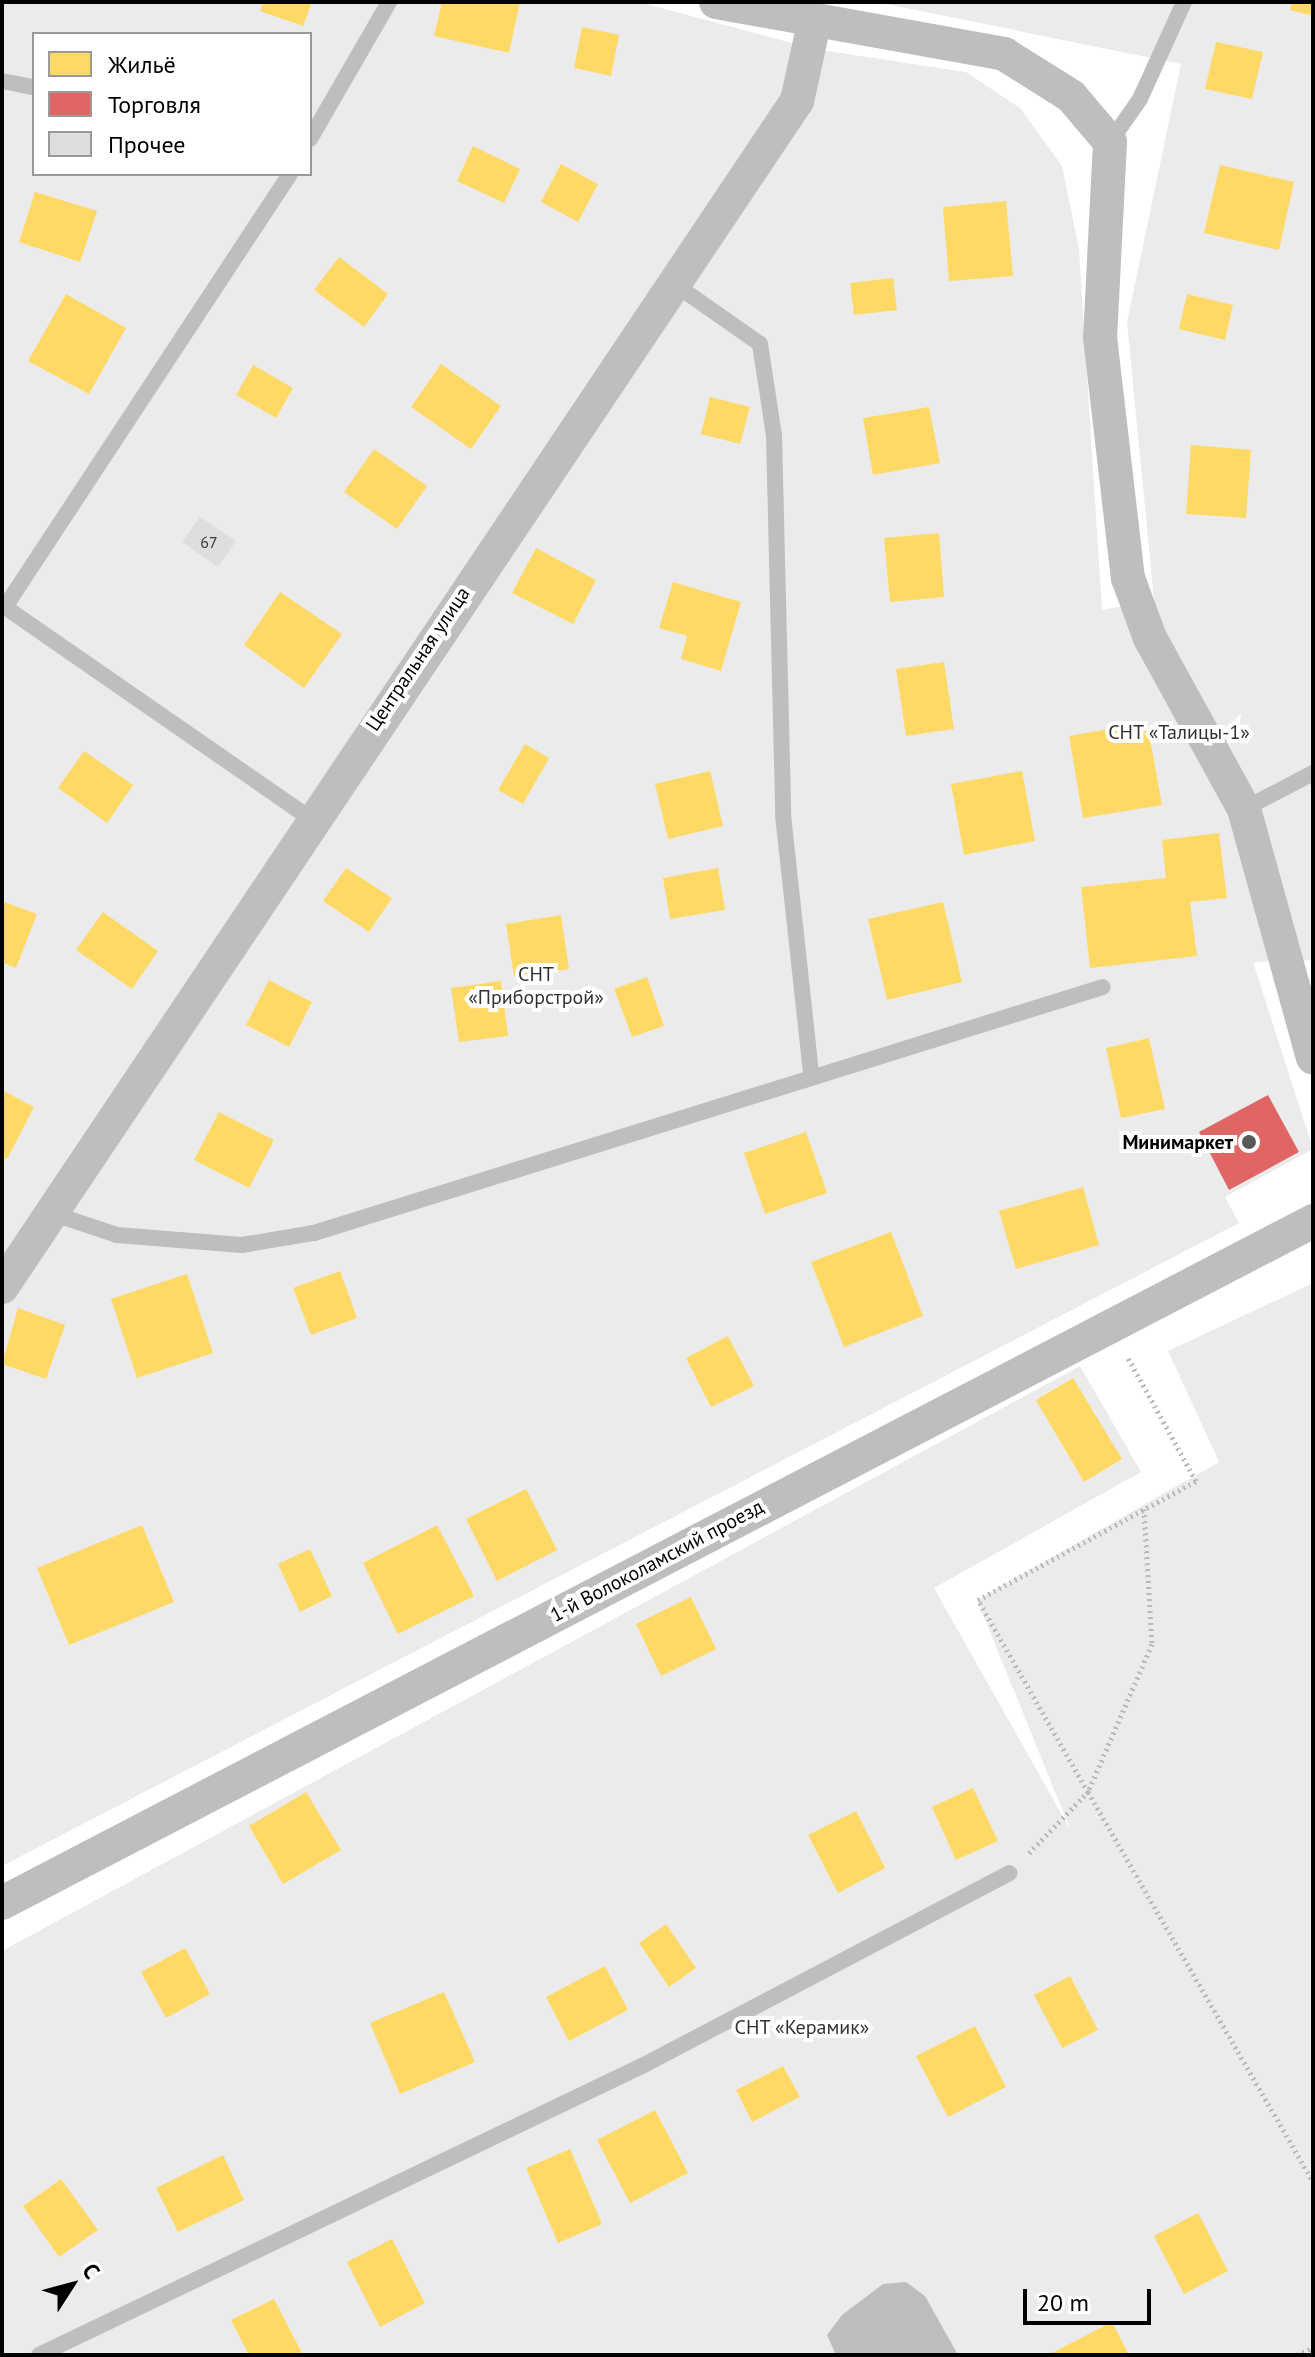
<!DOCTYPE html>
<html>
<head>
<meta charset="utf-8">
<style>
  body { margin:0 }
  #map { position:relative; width:1315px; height:2357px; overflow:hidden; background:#fff; font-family:"PT Sans",sans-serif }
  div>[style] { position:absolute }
  .green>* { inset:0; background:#ebebeb }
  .water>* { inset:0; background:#bdbdbd }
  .homes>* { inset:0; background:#ffd966 }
  .shops>* { inset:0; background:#e06666 }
  .building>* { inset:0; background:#dedede }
  .path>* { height:5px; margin-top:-2.5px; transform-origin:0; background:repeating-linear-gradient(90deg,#b9b9b9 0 2px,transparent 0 6px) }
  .service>* { height:16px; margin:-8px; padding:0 8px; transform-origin:8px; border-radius:8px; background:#bebebe }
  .minor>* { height:34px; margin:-17px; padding:0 17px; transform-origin:17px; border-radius:17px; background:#bebebe }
  .dots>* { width:22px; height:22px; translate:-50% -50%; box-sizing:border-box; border:4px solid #fff; border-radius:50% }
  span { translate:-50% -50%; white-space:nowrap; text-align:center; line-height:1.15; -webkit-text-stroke:8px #fff; paint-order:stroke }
  .number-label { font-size:16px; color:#383838 }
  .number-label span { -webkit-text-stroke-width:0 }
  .street-label { font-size:20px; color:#000 }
  .park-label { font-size:20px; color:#313131 }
  .poi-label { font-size:20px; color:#000; font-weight:700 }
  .right { translate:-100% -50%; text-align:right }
  .frame { position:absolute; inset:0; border:4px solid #000; pointer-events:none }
  .legend { position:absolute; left:32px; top:32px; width:280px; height:144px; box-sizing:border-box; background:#fff; border:2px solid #999; margin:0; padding:10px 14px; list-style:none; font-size:24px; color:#000 }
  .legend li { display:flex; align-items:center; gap:16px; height:40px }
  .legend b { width:40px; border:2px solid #999 }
  .north { position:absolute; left:32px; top:2245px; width:80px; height:80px; -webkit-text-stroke:6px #fff; paint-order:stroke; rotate:54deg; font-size:22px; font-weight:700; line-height:32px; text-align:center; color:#000 }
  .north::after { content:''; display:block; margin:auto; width:28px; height:36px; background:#000; clip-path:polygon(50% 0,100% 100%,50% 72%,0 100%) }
  .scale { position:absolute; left:1023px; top:2289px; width:128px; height:36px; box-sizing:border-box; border:4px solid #000; border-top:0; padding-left:10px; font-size:24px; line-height:28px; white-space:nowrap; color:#000; -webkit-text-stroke:6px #fff; paint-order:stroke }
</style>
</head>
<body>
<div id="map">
  <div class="green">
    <div style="clip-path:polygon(evenodd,2px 2px,639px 2px,814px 49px,966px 72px,1020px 108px,1062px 166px,1079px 249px,1102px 610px,1154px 600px,1127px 322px,1181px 64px,876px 2px,1313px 2px,1313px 960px,1253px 962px,1313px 1149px,1225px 1197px,1239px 1223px,2px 1866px,2px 2px,34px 34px,310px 34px,310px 174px,34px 174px,34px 34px)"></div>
    <div style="clip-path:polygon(1313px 1283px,1313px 2355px,2px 2355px,2px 1951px,1080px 1366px,1141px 1472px,934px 1588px,1071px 1831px,977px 1600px,1219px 1462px,1168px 1351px)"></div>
  </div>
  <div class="water">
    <div style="clip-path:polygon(906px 2282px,925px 2296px,958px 2355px,836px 2355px,827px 2335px,842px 2315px,883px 2284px)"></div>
  </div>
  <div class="homes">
    <div style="clip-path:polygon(263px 2px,312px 2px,303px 26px,260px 11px)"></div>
    <div style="clip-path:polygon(442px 2px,520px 2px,509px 53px,434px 36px)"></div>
    <div style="clip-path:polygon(1292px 2px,1313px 2px,1313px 16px,1290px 10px)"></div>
    <div style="clip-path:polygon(582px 27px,619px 35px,611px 76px,574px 68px)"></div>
    <div style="clip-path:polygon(1216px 42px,1263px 52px,1252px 99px,1205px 89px)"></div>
    <div style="clip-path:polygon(473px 146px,520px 169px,504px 203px,457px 181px)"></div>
    <div style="clip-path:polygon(561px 164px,598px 184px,578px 222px,541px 202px)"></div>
    <div style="clip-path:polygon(1220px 165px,1294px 182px,1279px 250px,1204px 233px)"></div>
    <div style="clip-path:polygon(35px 192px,97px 211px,80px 262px,19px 242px)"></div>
    <div style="clip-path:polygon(1006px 201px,1013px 276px,949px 281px,943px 207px)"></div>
    <div style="clip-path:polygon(339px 257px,388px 294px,364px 327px,314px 290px)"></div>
    <div style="clip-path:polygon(893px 278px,897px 310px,854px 315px,850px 283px)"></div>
    <div style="clip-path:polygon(66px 294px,126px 328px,89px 394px,28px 361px)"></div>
    <div style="clip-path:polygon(1187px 294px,1233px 305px,1225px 340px,1179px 329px)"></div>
    <div style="clip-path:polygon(441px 364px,501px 406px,471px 449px,411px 407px)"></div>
    <div style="clip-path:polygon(253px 365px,293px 388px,276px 418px,236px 395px)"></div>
    <div style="clip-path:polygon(710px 397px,750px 407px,740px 444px,701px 434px)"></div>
    <div style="clip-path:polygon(929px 407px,940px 463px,873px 475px,863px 418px)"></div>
    <div style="clip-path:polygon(1191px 445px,1251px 450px,1246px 518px,1186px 514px)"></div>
    <div style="clip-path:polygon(374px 449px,427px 486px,397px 529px,344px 492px)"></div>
    <div style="clip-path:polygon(939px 533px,944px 597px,890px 602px,884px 538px)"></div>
    <div style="clip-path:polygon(536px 548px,596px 580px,573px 624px,512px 593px)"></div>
    <div style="clip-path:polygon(673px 582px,741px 602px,721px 671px,681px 659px,687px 636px,659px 628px)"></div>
    <div style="clip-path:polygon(280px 592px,342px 634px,304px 688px,244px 645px)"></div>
    <div style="clip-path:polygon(944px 662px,954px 729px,906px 736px,896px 669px)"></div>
    <div style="clip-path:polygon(1147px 722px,1162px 805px,1083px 818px,1069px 736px)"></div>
    <div style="clip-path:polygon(525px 744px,549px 758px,523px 804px,498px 790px)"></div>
    <div style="clip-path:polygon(84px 751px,133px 785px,107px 823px,58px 788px)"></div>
    <div style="clip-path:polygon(710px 771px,723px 826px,668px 839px,655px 784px)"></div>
    <div style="clip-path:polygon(1022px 771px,1035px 841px,964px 855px,951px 784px)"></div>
    <div style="clip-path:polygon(1219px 833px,1227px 898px,1190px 902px,1197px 956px,1090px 968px,1081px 887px,1166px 878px,1162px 840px)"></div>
    <div style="clip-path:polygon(346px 868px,392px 898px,369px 932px,323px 901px)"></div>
    <div style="clip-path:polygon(718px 868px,725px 910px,670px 919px,663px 878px)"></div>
    <div style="clip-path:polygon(2px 901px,37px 914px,16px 968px,2px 962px)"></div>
    <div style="clip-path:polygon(943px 902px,962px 982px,887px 1000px,868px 919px)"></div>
    <div style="clip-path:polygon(103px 912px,158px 951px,132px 989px,76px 950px)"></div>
    <div style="clip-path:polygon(561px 915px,569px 969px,514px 976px,506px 924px)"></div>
    <div style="clip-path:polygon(647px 977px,664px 1026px,632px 1037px,614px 989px)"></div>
    <div style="clip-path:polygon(269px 980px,312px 1002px,289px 1047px,246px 1025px)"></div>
    <div style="clip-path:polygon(501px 981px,508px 1036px,459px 1042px,451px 988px)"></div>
    <div style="clip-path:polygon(1149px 1038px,1165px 1109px,1121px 1118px,1106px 1048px)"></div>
    <div style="clip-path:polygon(2px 1090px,34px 1107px,7px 1159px,2px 1157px)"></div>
    <div style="clip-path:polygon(219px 1112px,274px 1140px,249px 1188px,194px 1160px)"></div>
    <div style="clip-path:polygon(806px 1132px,827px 1193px,765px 1214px,744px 1153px)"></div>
    <div style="clip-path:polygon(1083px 1187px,1099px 1245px,1016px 1269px,999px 1211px)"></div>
    <div style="clip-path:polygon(891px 1232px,923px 1316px,844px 1347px,811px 1262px)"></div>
    <div style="clip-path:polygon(340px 1271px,357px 1318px,311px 1335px,293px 1288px)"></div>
    <div style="clip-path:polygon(187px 1274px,213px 1353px,137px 1378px,111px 1299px)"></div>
    <div style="clip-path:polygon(18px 1308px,65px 1325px,46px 1379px,2px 1364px)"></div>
    <div style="clip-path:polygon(728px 1336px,754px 1386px,711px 1407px,686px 1358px)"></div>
    <div style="clip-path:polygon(1073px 1378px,1122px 1459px,1084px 1482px,1036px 1400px)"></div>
    <div style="clip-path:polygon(526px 1489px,557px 1550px,497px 1581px,466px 1519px)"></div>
    <div style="clip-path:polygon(142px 1525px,174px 1602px,69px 1645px,37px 1568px)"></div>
    <div style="clip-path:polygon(437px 1525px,474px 1596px,398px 1634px,363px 1563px)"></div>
    <div style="clip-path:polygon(310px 1549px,332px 1596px,300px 1612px,278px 1564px)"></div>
    <div style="clip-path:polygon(691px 1597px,716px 1649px,661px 1676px,636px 1624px)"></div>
    <div style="clip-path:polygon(973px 1788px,998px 1841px,956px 1860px,932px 1807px)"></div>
    <div style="clip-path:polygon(306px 1792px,341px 1850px,283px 1884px,249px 1826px)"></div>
    <div style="clip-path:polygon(856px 1811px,885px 1868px,838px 1893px,808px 1835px)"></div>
    <div style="clip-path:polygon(666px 1924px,696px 1968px,669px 1987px,639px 1943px)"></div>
    <div style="clip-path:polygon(185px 1948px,210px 1994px,166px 2018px,141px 1972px)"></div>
    <div style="clip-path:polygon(605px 1966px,628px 2010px,569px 2041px,546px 1997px)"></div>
    <div style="clip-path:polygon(1070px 1976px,1098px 2030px,1062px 2048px,1034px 1995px)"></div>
    <div style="clip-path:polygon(444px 1992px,475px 2062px,400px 2094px,370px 2023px)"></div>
    <div style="clip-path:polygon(975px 2026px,1006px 2087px,948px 2117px,916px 2056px)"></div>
    <div style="clip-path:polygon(783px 2066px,800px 2097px,752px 2122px,736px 2090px)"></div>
    <div style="clip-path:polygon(655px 2110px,688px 2173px,630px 2203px,597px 2140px)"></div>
    <div style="clip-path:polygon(570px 2149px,602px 2224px,558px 2243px,526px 2168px)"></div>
    <div style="clip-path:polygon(223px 2155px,244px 2200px,178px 2232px,156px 2188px)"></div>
    <div style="clip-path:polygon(61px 2179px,98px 2230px,59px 2257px,23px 2206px)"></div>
    <div style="clip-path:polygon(1198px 2213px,1228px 2271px,1184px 2294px,1154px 2236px)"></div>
    <div style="clip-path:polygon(392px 2239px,425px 2303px,380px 2327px,347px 2262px)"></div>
    <div style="clip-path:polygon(274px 2299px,303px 2355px,249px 2355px,231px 2320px)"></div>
    <div style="clip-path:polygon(1112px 2322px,1129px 2355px,1048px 2355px)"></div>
  </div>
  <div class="shops">
    <div style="clip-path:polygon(1268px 1095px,1299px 1152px,1229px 1190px,1199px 1132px)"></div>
  </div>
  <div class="building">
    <div style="clip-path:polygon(200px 517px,236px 541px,218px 567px,182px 542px)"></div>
  </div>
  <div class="path">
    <div style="left:1144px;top:1509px;width:135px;rotate:86.6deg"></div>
    <div style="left:1152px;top:1644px;width:161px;rotate:113.4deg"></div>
    <div style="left:1088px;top:1792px;width:449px;rotate:60deg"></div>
    <div style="left:1029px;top:1853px;width:85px;rotate:-46deg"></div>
    <div style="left:1088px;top:1792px;width:221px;rotate:-119.8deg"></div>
    <div style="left:978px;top:1600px;width:248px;rotate:-28.6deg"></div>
    <div style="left:1196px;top:1481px;width:141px;rotate:-118.9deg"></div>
    <div style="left:1297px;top:2355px;width:17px;rotate:-24deg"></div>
  </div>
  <div class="service">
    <div style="left:2px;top:81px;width:33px;rotate:11deg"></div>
    <div style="left:310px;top:139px;width:158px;rotate:-60deg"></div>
    <div style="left:1110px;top:142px;width:52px;rotate:-55.1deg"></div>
    <div style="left:1140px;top:99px;width:107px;rotate:-65.6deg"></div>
    <div style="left:673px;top:283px;width:106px;rotate:35deg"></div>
    <div style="left:760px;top:344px;width:92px;rotate:81.3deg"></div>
    <div style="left:774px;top:435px;width:380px;rotate:88.6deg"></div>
    <div style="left:783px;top:815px;width:261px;rotate:83.8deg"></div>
    <div style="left:2px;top:605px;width:376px;rotate:34.7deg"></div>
    <div style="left:5px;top:607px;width:518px;rotate:-56.65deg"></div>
    <div style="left:1244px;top:809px;width:78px;rotate:-27.6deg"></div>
    <div style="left:51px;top:1213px;width:70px;rotate:18.4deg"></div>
    <div style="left:117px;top:1235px;width:125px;rotate:4.6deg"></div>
    <div style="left:242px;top:1245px;width:73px;rotate:-9.5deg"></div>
    <div style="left:314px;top:1233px;width:826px;rotate:-17.32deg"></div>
    <div style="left:39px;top:2355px;width:669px;rotate:-25.61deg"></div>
    <div style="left:642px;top:2066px;width:415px;rotate:-27.7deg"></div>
  </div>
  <div class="minor">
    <div style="left:716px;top:2px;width:293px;rotate:10.2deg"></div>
    <div style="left:1004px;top:54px;width:79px;rotate:32.1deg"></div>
    <div style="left:1071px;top:96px;width:60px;rotate:49.7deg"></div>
    <div style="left:1110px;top:142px;width:195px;rotate:92.9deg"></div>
    <div style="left:1100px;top:337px;width:243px;rotate:83.4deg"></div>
    <div style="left:1128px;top:578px;width:64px;rotate:69.9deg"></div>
    <div style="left:1150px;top:638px;width:195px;rotate:61.2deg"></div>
    <div style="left:1244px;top:809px;width:258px;rotate:74.5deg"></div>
    <div style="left:2px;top:1287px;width:1428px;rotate:-56.17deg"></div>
    <div style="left:797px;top:101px;width:79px;rotate:-77.6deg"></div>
    <div style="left:2px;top:1903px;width:1478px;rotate:-27.48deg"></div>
  </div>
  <div class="dots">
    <div style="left:1249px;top:1142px;background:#595959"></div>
  </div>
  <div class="number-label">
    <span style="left:209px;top:542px">67</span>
  </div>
  <div class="street-label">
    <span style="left:418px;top:659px;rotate:-56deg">Центральная улица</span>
    <span style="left:657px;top:1561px;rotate:-28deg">1-й Волоколамский проезд</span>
  </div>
  <div class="park-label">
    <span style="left:1179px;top:732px">СНТ «Талицы-1»</span>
    <span style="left:536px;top:986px">СНТ<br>«Приборстрой»</span>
    <span style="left:802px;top:2027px">СНТ «Керамик»</span>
  </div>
  <div class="poi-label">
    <span class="right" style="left:1233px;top:1142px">Минимаркет</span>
  </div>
  <div class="frame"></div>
  <ul class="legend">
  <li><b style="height:22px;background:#ffd966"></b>Жильё</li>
  <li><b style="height:22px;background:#e06666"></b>Торговля</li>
  <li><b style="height:22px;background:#dedede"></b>Прочее</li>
  </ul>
  <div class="north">С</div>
  <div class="scale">20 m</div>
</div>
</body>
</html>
